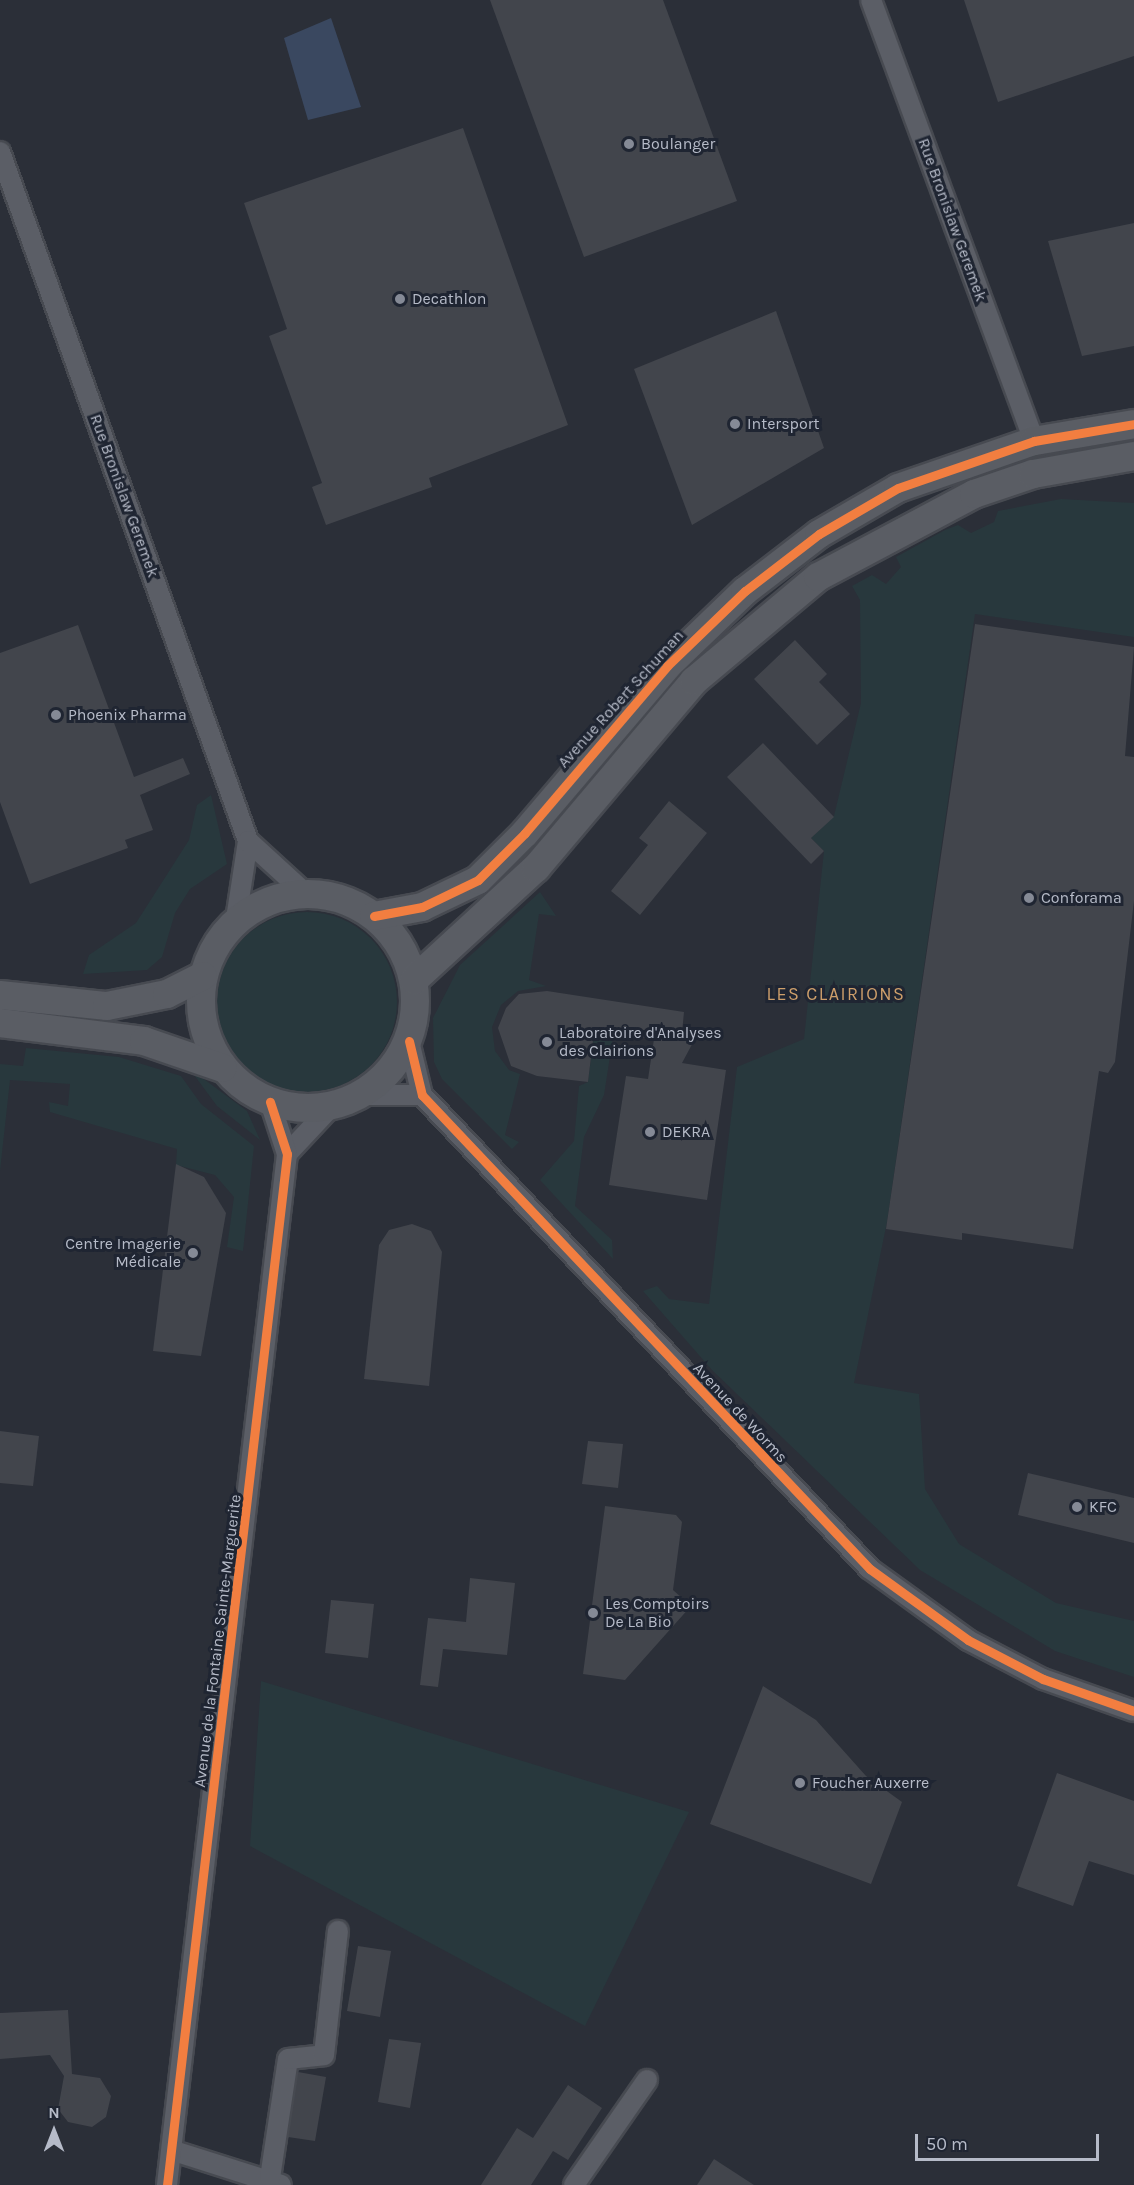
<!DOCTYPE html>
<html>
<head>
<meta charset="utf-8">
<style>
  body { margin:0 }
  #map { position:relative; width:1134px; height:2185px; overflow:hidden; background:#2b2f38; font-family:Karla,sans-serif }
  div>[style] { position:absolute }
  .green>* { inset:0; background:#28383d }
  .round { border-radius:50% }
  .water>* { inset:0; background:#3a4860 }
  .building>* { inset:0; background:#42454c }
  .roads { filter:drop-shadow(2px 0 #474a51) drop-shadow(-2px 0 #474a51) drop-shadow(0 2px #474a51) drop-shadow(0 -2px #474a51) }
  .street>* { height:20px; margin:-10px; padding:0 10px; transform-origin:10px; border-radius:10px; background:#5b5e66 }
  .secondary>* { height:28px; margin:-14px; padding:0 14px; transform-origin:14px; border-radius:14px; background:#5a5d64 }
  .secondary>.ring { margin:-14px; padding:0; box-sizing:content-box; background:none; border:28px solid #5a5d64; border-radius:50% }
  .cycleway>* { height:9px; margin:-4.5px; padding:0 4.5px; transform-origin:4.5px; border-radius:4.5px; background:#f27e40 }
  .dots>* { width:16px; height:16px; translate:-50% -50%; box-sizing:border-box; border:3px solid #1f2532; border-radius:50% }
  span { translate:-50% -50%; white-space:nowrap; text-align:center; line-height:1.15; -webkit-text-stroke:6px #1f2532; paint-order:stroke }
  .poi-label { font-size:16px; color:#b6bbc8 }
  .left { translate:0 -50%; text-align:left }
  .right { translate:-100% -50%; text-align:right }
  .street-label { font-size:16px; color:#b6bbc8 }
  .neighbourhood-label { font-size:18px; color:#ce9f6b; letter-spacing:1.5px }
  .north { position:absolute; left:24px; top:2101px; width:60px; height:60px; -webkit-text-stroke:4px #1f2532; paint-order:stroke; rotate:0deg; font-size:16px; font-weight:700; line-height:24px; text-align:center; color:#b6bbc8 }
  .north::after { content:''; display:block; margin:auto; width:21px; height:27px; background:#b6bbc8; clip-path:polygon(50% 0,100% 100%,50% 72%,0 100%) }
  .scale { position:absolute; left:915px; top:2134px; width:184px; height:27px; box-sizing:border-box; border:3px solid #b6bbc8; border-top:0; padding-left:8px; font-size:18px; line-height:21px; white-space:nowrap; color:#b6bbc8; -webkit-text-stroke:4px #1f2532; paint-order:stroke }
</style>
</head>
<body>
<div id="map">
  <div class="green">
    <div style="clip-path:polygon(1061px 499px,1134px 503px,1134px 637px,975px 614px,887px 1222px,854px 1383px,919px 1394px,925px 1489px,959px 1544px,1056px 1603px,1134px 1621px,1134px 1677px,1055px 1651px,920px 1570px,712px 1370px,643px 1291px,657px 1286px,669px 1299px,709px 1304px,737px 1067px,804px 1039px,824px 851px,811px 838px,834px 816px,861px 703px,860px 600px,852px 586px,872px 575px,886px 584px,901px 567px,896px 557px,945px 530px,958px 525px,971px 533px,994px 522px,998px 511px)"></div>
    <div style="clip-path:polygon(211px 795px,227px 864px,190px 889px,175px 913px,162px 957px,147px 970px,83px 974px,89px 955px,136px 923px,189px 840px,197px 805px)"></div>
    <div style="clip-path:polygon(540px 892px,556px 916px,539px 914px,529px 980px,546px 986px,518px 991px,501px 1005px,492px 1027px,495px 1051px,509px 1070px,520px 1074px,505px 1135px,519px 1142px,512px 1149px,442px 1079px,434px 1062px,433px 1018px,460px 965px)"></div>
    <div class="round" style="left:217px;top:912px;width:180px;height:180px"></div>
    <div style="clip-path:polygon(594px 1035px,613px 1037px,604px 1095px,584px 1137px,575px 1206px,612px 1240px,613px 1259px,540px 1180px,574px 1141px,579px 1086px,588px 1082px)"></div>
    <div style="clip-path:polygon(26px 1048px,119px 1057px,181px 1076px,201px 1104px,254px 1146px,243px 1251px,227px 1247px,234px 1197px,215px 1175px,176px 1165px,177px 1149px,50px 1112px,49px 1102px,68px 1106px,70px 1084px,10px 1080px,0 1171px,0 1064px,23px 1066px)"></div>
    <div style="clip-path:polygon(189px 1068px,247px 1111px,260px 1140px,217px 1106px)"></div>
    <div style="clip-path:polygon(261px 1681px,689px 1812px,585px 2026px,250px 1846px)"></div>
  </div>
  <div class="water">
    <div style="clip-path:polygon(331px 18px,361px 107px,308px 120px,284px 38px)"></div>
  </div>
  <div class="building">
    <div style="clip-path:polygon(490px 0,663px 0,737px 201px,584px 257px)"></div>
    <div style="clip-path:polygon(964px 0,1134px 0,1134px 56px,998px 102px)"></div>
    <div style="clip-path:polygon(463px 128px,568px 425px,429px 478px,432px 487px,326px 525px,312px 487px,322px 483px,269px 336px,287px 329px,244px 203px)"></div>
    <div style="clip-path:polygon(1134px 223px,1134px 346px,1082px 356px,1048px 241px)"></div>
    <div style="clip-path:polygon(776px 311px,824px 448px,692px 525px,634px 369px)"></div>
    <div style="clip-path:polygon(975px 624px,1134px 647px,1125px 756px,1134px 757px,1134px 901px,1115px 1062px,1108px 1073px,1099px 1071px,1073px 1249px,962px 1233px,962px 1240px,886px 1229px)"></div>
    <div style="clip-path:polygon(78px 625px,134px 777px,183px 758px,190px 774px,140px 795px,153px 830px,125px 840px,128px 848px,30px 884px,0 802px,0 653px)"></div>
    <div style="clip-path:polygon(795px 640px,827px 674px,819px 682px,850px 714px,817px 745px,754px 679px)"></div>
    <div style="clip-path:polygon(763px 743px,834px 817px,811px 838px,824px 851px,811px 864px,727px 777px)"></div>
    <div style="clip-path:polygon(669px 801px,707px 833px,640px 915px,611px 891px,648px 845px,639px 838px)"></div>
    <div style="clip-path:polygon(547px 991px,684px 1012px,682px 1033px,697px 1035px,682px 1063px,726px 1070px,707px 1200px,609px 1185px,626px 1076px,648px 1079px,654px 1039px,594px 1032px,588px 1082px,537px 1076px,511px 1066px,498px 1028px,506px 1008px,519px 994px)"></div>
    <div style="clip-path:polygon(176px 1164px,204px 1177px,226px 1213px,201px 1356px,153px 1351px)"></div>
    <div style="clip-path:polygon(412px 1224px,431px 1231px,442px 1252px,429px 1386px,364px 1379px,379px 1245px,389px 1230px)"></div>
    <div style="clip-path:polygon(0 1431px,39px 1436px,33px 1486px,0 1483px)"></div>
    <div style="clip-path:polygon(588px 1441px,623px 1444px,618px 1488px,582px 1484px)"></div>
    <div style="clip-path:polygon(1028px 1473px,1134px 1498px,1134px 1543px,1018px 1515px)"></div>
    <div style="clip-path:polygon(605px 1506px,676px 1515px,682px 1522px,673px 1590px,691px 1606px,625px 1680px,583px 1674px)"></div>
    <div style="clip-path:polygon(470px 1578px,515px 1583px,507px 1655px,443px 1649px,438px 1687px,420px 1685px,428px 1618px,466px 1622px)"></div>
    <div style="clip-path:polygon(331px 1600px,374px 1604px,368px 1658px,325px 1653px)"></div>
    <div style="clip-path:polygon(763px 1686px,816px 1720px,866px 1776px,902px 1802px,871px 1884px,710px 1824px)"></div>
    <div style="clip-path:polygon(1057px 1773px,1134px 1801px,1134px 1875px,1089px 1861px,1073px 1906px,1017px 1886px)"></div>
    <div style="clip-path:polygon(358px 1946px,391px 1951px,380px 2017px,347px 2011px)"></div>
    <div style="clip-path:polygon(68px 2010px,72px 2074px,100px 2078px,111px 2096px,106px 2117px,92px 2127px,68px 2122px,58px 2109px,64px 2076px,50px 2055px,0 2059px,0 2013px)"></div>
    <div style="clip-path:polygon(389px 2039px,421px 2043px,410px 2108px,378px 2102px)"></div>
    <div style="clip-path:polygon(298px 2072px,326px 2077px,315px 2141px,288px 2137px)"></div>
    <div style="clip-path:polygon(568px 2085px,602px 2108px,568px 2160px,553px 2151px,531px 2185px,481px 2185px,517px 2128px,533px 2138px)"></div>
    <div style="clip-path:polygon(714px 2159px,754px 2185px,697px 2185px)"></div>
  </div>
  <div class="roads">
    <div class="street">
      <div style="left:871px;top:0;width:470px;rotate:69.7deg"></div>
      <div style="left:0;top:152px;width:732px;rotate:70.2deg"></div>
      <div style="left:248px;top:841px;width:79px;rotate:98.7deg"></div>
      <div style="left:248px;top:841px;width:77px;rotate:42.4deg"></div>
      <div style="left:409px;top:1041px;width:56px;rotate:76.5deg"></div>
      <div style="left:422px;top:1095px;width:652px;rotate:46.62deg"></div>
      <div style="left:870px;top:1569px;width:121px;rotate:35.9deg"></div>
      <div style="left:968px;top:1640px;width:85px;rotate:27.5deg"></div>
      <div style="left:1043px;top:1679px;width:96px;rotate:19.4deg"></div>
      <div style="left:362px;top:1095px;width:60px"></div>
      <div style="left:287px;top:1154px;width:64px;rotate:-46.9deg"></div>
      <div style="left:174px;top:2151px;width:112px;rotate:17.6deg"></div>
      <div style="left:270px;top:2178px;width:120px;rotate:-81.4deg"></div>
      <div style="left:288px;top:2059px;width:36px;rotate:-6deg"></div>
      <div style="left:324px;top:2055px;width:125px;rotate:-83.6deg"></div>
      <div style="left:167px;top:2185px;width:1038px;rotate:-83.36deg"></div>
      <div style="left:287px;top:1154px;width:55px;rotate:-108.1deg"></div>
      <div style="left:574px;top:2185px;width:128px;rotate:-55.2deg"></div>
    </div>
    <div class="secondary">
      <div class="ring" style="left:201px;top:894px;width:186px;height:186px"></div>
      <div style="left:374px;top:916px;width:49px;rotate:-10.6deg"></div>
      <div style="left:422px;top:907px;width:62px;rotate:-25.7deg"></div>
      <div style="left:478px;top:880px;width:66px;rotate:-45deg"></div>
      <div style="left:525px;top:833px;width:219px;rotate:-49.6deg"></div>
      <div style="left:667px;top:666px;width:108px;rotate:-43.9deg"></div>
      <div style="left:745px;top:591px;width:93px;rotate:-37.6deg"></div>
      <div style="left:819px;top:534px;width:91px;rotate:-30.2deg"></div>
      <div style="left:898px;top:488px;width:144px;rotate:-19.1deg"></div>
      <div style="left:1034px;top:441px;width:101px;rotate:-9.6deg"></div>
      <div style="left:414px;top:980px;width:166px;rotate:-42.6deg"></div>
      <div style="left:536px;top:868px;width:245px;rotate:-49.8deg"></div>
      <div style="left:694px;top:681px;width:162px;rotate:-40deg"></div>
      <div style="left:818px;top:577px;width:177px;rotate:-28deg"></div>
      <div style="left:974px;top:494px;width:62px;rotate:-18.7deg"></div>
      <div style="left:1033px;top:474px;width:103px;rotate:-10.1deg"></div>
      <div style="left:0;top:995px;width:108px;rotate:5.9deg"></div>
      <div style="left:107px;top:1006px;width:61px;rotate:-11.3deg"></div>
      <div style="left:167px;top:994px;width:40px;rotate:-26.6deg"></div>
      <div style="left:0;top:1023px;width:145px;rotate:7.1deg"></div>
      <div style="left:144px;top:1041px;width:83px;rotate:18.9deg"></div>
    </div>
  </div>
  <div class="cycleway">
    <div style="left:374px;top:916px;width:49px;rotate:-10.6deg"></div>
    <div style="left:422px;top:907px;width:62px;rotate:-25.7deg"></div>
    <div style="left:478px;top:880px;width:66px;rotate:-45deg"></div>
    <div style="left:525px;top:833px;width:219px;rotate:-49.6deg"></div>
    <div style="left:667px;top:666px;width:108px;rotate:-43.9deg"></div>
    <div style="left:745px;top:591px;width:93px;rotate:-37.6deg"></div>
    <div style="left:819px;top:534px;width:91px;rotate:-30.2deg"></div>
    <div style="left:898px;top:488px;width:144px;rotate:-19.1deg"></div>
    <div style="left:1034px;top:441px;width:101px;rotate:-9.6deg"></div>
    <div style="left:409px;top:1041px;width:56px;rotate:76.5deg"></div>
    <div style="left:422px;top:1095px;width:652px;rotate:46.62deg"></div>
    <div style="left:870px;top:1569px;width:121px;rotate:35.9deg"></div>
    <div style="left:968px;top:1640px;width:85px;rotate:27.5deg"></div>
    <div style="left:1043px;top:1679px;width:96px;rotate:19.4deg"></div>
    <div style="left:167px;top:2185px;width:1038px;rotate:-83.36deg"></div>
    <div style="left:287px;top:1154px;width:55px;rotate:-108.1deg"></div>
  </div>
  <div class="dots">
    <div style="left:629px;top:144px;background:#858a96"></div>
    <div style="left:400px;top:299px;background:#858a96"></div>
    <div style="left:735px;top:424px;background:#858a96"></div>
    <div style="left:56px;top:715px;background:#858a96"></div>
    <div style="left:1029px;top:898px;background:#858a96"></div>
    <div style="left:547px;top:1042px;background:#858a96"></div>
    <div style="left:650px;top:1132px;background:#858a96"></div>
    <div style="left:193px;top:1253px;background:#858a96"></div>
    <div style="left:1077px;top:1507px;background:#858a96"></div>
    <div style="left:593px;top:1613px;background:#858a96"></div>
    <div style="left:800px;top:1783px;background:#858a96"></div>
  </div>
  <div class="poi-label">
    <span class="left" style="left:641px;top:144px">Boulanger</span>
    <span class="left" style="left:412px;top:299px">Decathlon</span>
    <span class="left" style="left:747px;top:424px">Intersport</span>
    <span class="left" style="left:68px;top:715px">Phoenix Pharma</span>
    <span class="left" style="left:1041px;top:898px">Conforama</span>
    <span class="left" style="left:559px;top:1042px">Laboratoire d'Analyses<br>des Clairions</span>
    <span class="left" style="left:662px;top:1132px">DEKRA</span>
    <span class="right" style="left:181px;top:1253px">Centre Imagerie<br>Médicale</span>
    <span class="left" style="left:1089px;top:1507px">KFC</span>
    <span class="left" style="left:605px;top:1613px">Les Comptoirs<br>De La Bio</span>
    <span class="left" style="left:812px;top:1783px">Foucher Auxerre</span>
  </div>
  <div class="street-label">
    <span style="left:952px;top:220px;rotate:70deg">Rue Bronislaw Geremek</span>
    <span style="left:124px;top:496px;rotate:70deg">Rue Bronislaw Geremek</span>
    <span style="left:621px;top:699px;rotate:-48deg">Avenue Robert Schuman</span>
    <span style="left:740px;top:1413px;rotate:47deg">Avenue de Worms</span>
    <span style="left:218px;top:1641px;rotate:-83deg">Avenue de la Fontaine Sainte-Marguerite</span>
  </div>
  <div class="neighbourhood-label">
    <span style="left:836px;top:994px">LES CLAIRIONS</span>
  </div>
  <div class="north">N</div>
  <div class="scale">50 m</div>
</div>
</body>
</html>
